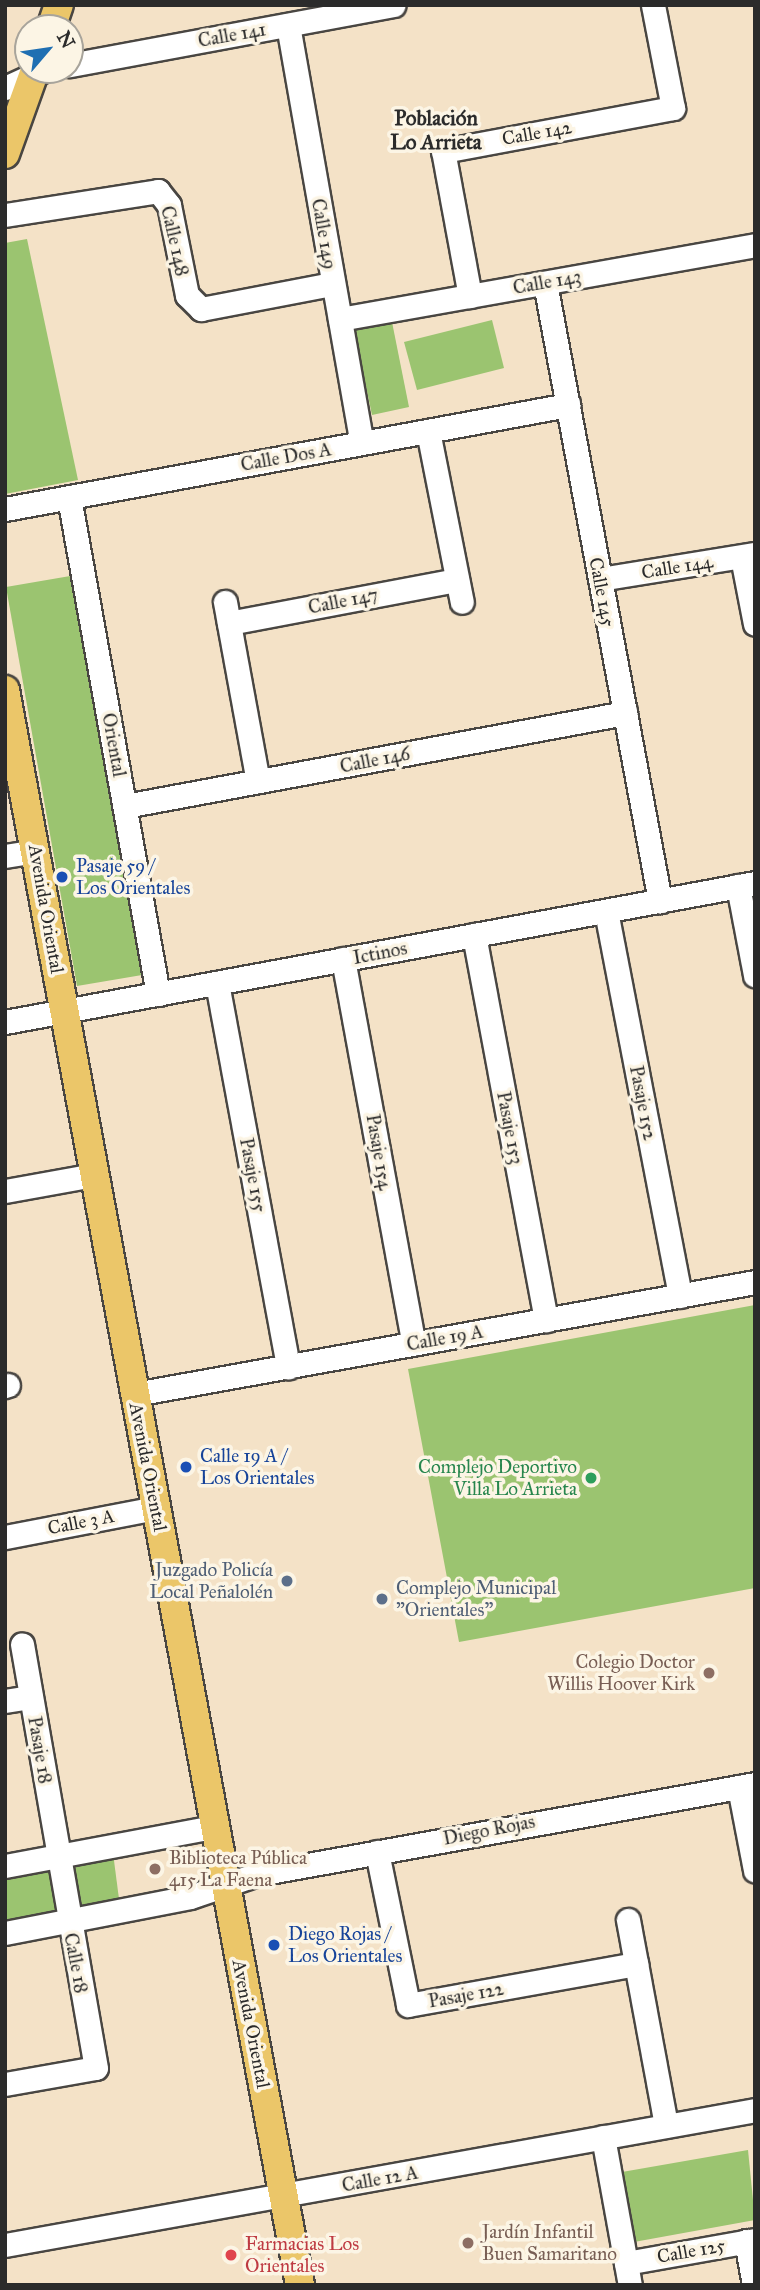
<!DOCTYPE html>
<html>
<head>
<meta charset="utf-8">
<style>
  body { margin:0 }
  #map { position:relative; width:760px; height:2290px; overflow:hidden; background:#f4e2c7; font-family:"IM FELL Great Primer",serif }
  div>[style] { position:absolute }
  .green>* { inset:0; background:#9bc470 }
  .roads { filter:drop-shadow(2px 0 #494642) drop-shadow(-2px 0 #494642) drop-shadow(0 2px #494642) drop-shadow(0 -2px #494642) }
  .minor>* { height:23px; margin:-11.5px; padding:0 11.5px; transform-origin:11.5px; border-radius:11.5px; background:#fff }
  .major>* { height:28px; margin:-14px; padding:0 14px; transform-origin:14px; border-radius:14px; background:#ebc669 }
  .dots>* { width:19px; height:19px; translate:-50% -50%; box-sizing:border-box; border:4px solid #fcf5e5; border-radius:50% }
  span { translate:-50% -50%; white-space:nowrap; text-align:center; line-height:1.15; -webkit-text-stroke:7px #fcf5e5; paint-order:stroke }
  .street-label { font-size:19px; color:#2b2b2b }
  .transit-label { font-size:19px; color:#164399 }
  .left { translate:0 -50%; text-align:left }
  .leisure-label { font-size:19px; color:#27864d }
  .right { translate:-100% -50%; text-align:right }
  .service-label { font-size:19px; color:#4e5e75 }
  .education-label { font-size:19px; color:#785e54 }
  .health-label { font-size:19px; color:#be3a42 }
  .neighbourhood-label { font-size:21px; color:#2b2b2b; font-weight:700 }
  .frame { position:absolute; inset:0; border:7px solid #2b2b2b; pointer-events:none }
  .north { position:absolute; left:14px; top:14px; width:70px; height:70px; box-sizing:border-box; background:#fcf5e5; border:2px solid #a8a49b; border-radius:50%; rotate:61deg; font-size:19px; font-weight:700; line-height:28px; text-align:center; color:#2b2b2b }
  .north::after { content:''; display:block; margin:auto; width:24px; height:32px; background:#1f6fb2; clip-path:polygon(50% 0,100% 100%,50% 72%,0 100%) }
</style>
</head>
<body>
<div id="map">
  <div class="green">
    <div style="clip-path:polygon(27px 239px,78px 480px,5px 494px,5px 243px)"></div>
    <div style="clip-path:polygon(492px 320px,504px 368px,417px 390px,404px 342px)"></div>
    <div style="clip-path:polygon(392px 322px,409px 407px,372px 415px,354px 330px)"></div>
    <div style="clip-path:polygon(76px 575px,148px 974px,77px 986px,6px 587px)"></div>
    <div style="clip-path:polygon(755px 1305px,755px 1588px,459px 1642px,408px 1369px)"></div>
    <div style="clip-path:polygon(113px 1853px,119px 1899px,5px 1920px,5px 1874px)"></div>
    <div style="clip-path:polygon(748px 2150px,755px 2220px,634px 2242px,622px 2172px)"></div>
  </div>
  <div class="roads">
    <div class="minor">
      <div style="left:288px;top:25px;width:424px;rotate:80deg"></div>
      <div style="left:70px;top:65px;width:329px;rotate:-10.5deg"></div>
      <div style="left:5px;top:88px;width:43px;rotate:-24.8deg"></div>
      <div style="left:5px;top:215px;width:155px;rotate:-8.9deg"></div>
      <div style="left:158px;top:191px;width:18px;rotate:52deg"></div>
      <div style="left:169px;top:205px;width:92px;rotate:78.7deg"></div>
      <div style="left:187px;top:295px;width:20px;rotate:45deg"></div>
      <div style="left:201px;top:309px;width:133px;rotate:-10.8deg"></div>
      <div style="left:545px;top:283px;width:629px;rotate:79.46deg"></div>
      <div style="left:470px;top:296px;width:147px;rotate:-100.5deg"></div>
      <div style="left:443px;top:151px;width:234px;rotate:-10.6deg"></div>
      <div style="left:673px;top:108px;width:105px;rotate:-101deg"></div>
      <div style="left:340px;top:319px;width:422px;rotate:-10.1deg"></div>
      <div style="left:428px;top:431px;width:174px;rotate:78.8deg"></div>
      <div style="left:69px;top:497px;width:505px;rotate:79.85deg"></div>
      <div style="left:5px;top:509px;width:573px;rotate:-10.47deg"></div>
      <div style="left:742px;top:557px;width:68px;rotate:79deg"></div>
      <div style="left:600px;top:579px;width:157px;rotate:-9.2deg"></div>
      <div style="left:225px;top:602px;width:182px;rotate:79.6deg"></div>
      <div style="left:229px;top:623px;width:232px;rotate:-10.7deg"></div>
      <div style="left:125px;top:806px;width:509px;rotate:-10.54deg"></div>
      <div style="left:5px;top:856px;width:30px;rotate:-9deg"></div>
      <div style="left:738px;top:886px;width:91px;rotate:79.2deg"></div>
      <div style="left:606px;top:911px;width:392px;rotate:79.1deg"></div>
      <div style="left:474px;top:935px;width:392px;rotate:79.4deg"></div>
      <div style="left:343px;top:959px;width:391px;rotate:79.6deg"></div>
      <div style="left:217px;top:983px;width:391px;rotate:79.5deg"></div>
      <div style="left:5px;top:1022px;width:763px;rotate:-10.5deg"></div>
      <div style="left:5px;top:1191px;width:90px;rotate:-10.2deg"></div>
      <div style="left:5px;top:1386px;width:3px;rotate:-18deg"></div>
      <div style="left:135px;top:1394px;width:630px;rotate:-10.24deg"></div>
      <div style="left:5px;top:1537px;width:154px;rotate:-10.9deg"></div>
      <div style="left:5px;top:1701px;width:26px;rotate:-9deg"></div>
      <div style="left:739px;top:1787px;width:85px;rotate:79.1deg"></div>
      <div style="left:377px;top:1852px;width:156px;rotate:78.5deg"></div>
      <div style="left:408px;top:2005px;width:232px;rotate:-10.2deg"></div>
      <div style="left:5px;top:1866px;width:213px;rotate:-10.6deg"></div>
      <div style="left:628px;top:1920px;width:209px;rotate:79.5deg"></div>
      <div style="left:5px;top:1933px;width:188px;rotate:-11deg"></div>
      <div style="left:190px;top:1897px;width:72px;rotate:-18.7deg"></div>
      <div style="left:258px;top:1874px;width:505px;rotate:-10.26deg"></div>
      <div style="left:5px;top:2084px;width:92px;rotate:-10deg"></div>
      <div style="left:96px;top:2068px;width:430px;rotate:-99.9deg"></div>
      <div style="left:603px;top:2137px;width:150px;rotate:79.7deg"></div>
      <div style="left:746px;top:2241px;width:45px;rotate:79.7deg"></div>
      <div style="left:5px;top:2245px;width:762px;rotate:-10.2deg"></div>
      <div style="left:626px;top:2263px;width:131px;rotate:-10.1deg"></div>
    </div>
    <div class="major">
      <div style="left:51px;top:28px;width:24px;rotate:-71deg"></div>
      <div style="left:5px;top:154px;width:89px;rotate:-70.3deg"></div>
      <div style="left:5px;top:690px;width:1622px;rotate:79.52deg"></div>
    </div>
  </div>
  <div class="dots">
    <div style="left:62px;top:877px;background:#1a4fb4"></div>
    <div style="left:186px;top:1467px;background:#1a4fb4"></div>
    <div style="left:591px;top:1478px;background:#2e9e5b"></div>
    <div style="left:287px;top:1581px;background:#5c6f8a"></div>
    <div style="left:382px;top:1599px;background:#5c6f8a"></div>
    <div style="left:709px;top:1673px;background:#8d6e63"></div>
    <div style="left:155px;top:1869px;background:#8d6e63"></div>
    <div style="left:274px;top:1945px;background:#1a4fb4"></div>
    <div style="left:468px;top:2243px;background:#8d6e63"></div>
    <div style="left:231px;top:2255px;background:#e0444e"></div>
  </div>
  <div class="street-label">
    <span style="left:232px;top:35px;rotate:-10deg">Calle 141</span>
    <span style="left:537px;top:133px;rotate:-10deg">Calle 142</span>
    <span style="left:324px;top:234px;rotate:80deg">Calle 149</span>
    <span style="left:175px;top:241px;rotate:77deg">Calle 148</span>
    <span style="left:547px;top:282px;rotate:-10deg">Calle 143</span>
    <span style="left:286px;top:457px;rotate:-10deg">Calle Dos A</span>
    <span style="left:677px;top:567px;rotate:-9deg">Calle 144</span>
    <span style="left:602px;top:592px;rotate:79deg">Calle 145</span>
    <span style="left:343px;top:601px;rotate:-11deg">Calle 147</span>
    <span style="left:114px;top:745px;rotate:80deg">Oriental</span>
    <span style="left:375px;top:760px;rotate:-11deg">Calle 146</span>
    <span style="left:46px;top:909px;rotate:80deg">Avenida Oriental</span>
    <span style="left:380px;top:953px;rotate:-11deg">Ictinos</span>
    <span style="left:643px;top:1103px;rotate:79deg">Pasaje 152</span>
    <span style="left:510px;top:1128px;rotate:79deg">Pasaje 153</span>
    <span style="left:379px;top:1152px;rotate:80deg">Pasaje 154</span>
    <span style="left:253px;top:1175px;rotate:79deg">Pasaje 155</span>
    <span style="left:445px;top:1338px;rotate:-10deg">Calle 19 A</span>
    <span style="left:148px;top:1467px;rotate:79deg">Avenida Oriental</span>
    <span style="left:81px;top:1522px;rotate:-11deg">Calle 3 A</span>
    <span style="left:40px;top:1750px;rotate:80deg">Pasaje 18</span>
    <span style="left:489px;top:1830px;rotate:-11deg">Diego Rojas</span>
    <span style="left:76px;top:1963px;rotate:79deg">Calle 18</span>
    <span style="left:466px;top:1995px;rotate:-10deg">Pasaje 122</span>
    <span style="left:251px;top:2024px;rotate:79deg">Avenida Oriental</span>
    <span style="left:380px;top:2179px;rotate:-10deg">Calle 12 A</span>
    <span style="left:691px;top:2251px;rotate:-10deg">Calle 125</span>
  </div>
  <div class="transit-label">
    <span class="left" style="left:76px;top:877px">Pasaje 59 /<br>Los Orientales</span>
    <span class="left" style="left:200px;top:1467px">Calle 19 A /<br>Los Orientales</span>
    <span class="left" style="left:288px;top:1945px">Diego Rojas /<br>Los Orientales</span>
  </div>
  <div class="leisure-label">
    <span class="right" style="left:577px;top:1478px">Complejo Deportivo<br>Villa Lo Arrieta</span>
  </div>
  <div class="service-label">
    <span class="right" style="left:273px;top:1581px">Juzgado Policía<br>Local Peñalolén</span>
    <span class="left" style="left:396px;top:1599px">Complejo Municipal<br>"Orientales"</span>
  </div>
  <div class="education-label">
    <span class="right" style="left:695px;top:1673px">Colegio Doctor<br>Willis Hoover Kirk</span>
    <span class="left" style="left:169px;top:1869px">Biblioteca Pública<br>415 La Faena</span>
    <span class="left" style="left:482px;top:2243px">Jardín Infantil<br>Buen Samaritano</span>
  </div>
  <div class="health-label">
    <span class="left" style="left:245px;top:2255px">Farmacias Los<br>Orientales</span>
  </div>
  <div class="neighbourhood-label">
    <span style="left:436px;top:130px">Población<br>Lo Arrieta</span>
  </div>
  <div class="frame"></div>
  <div class="north">N</div>
</div>
</body>
</html>
